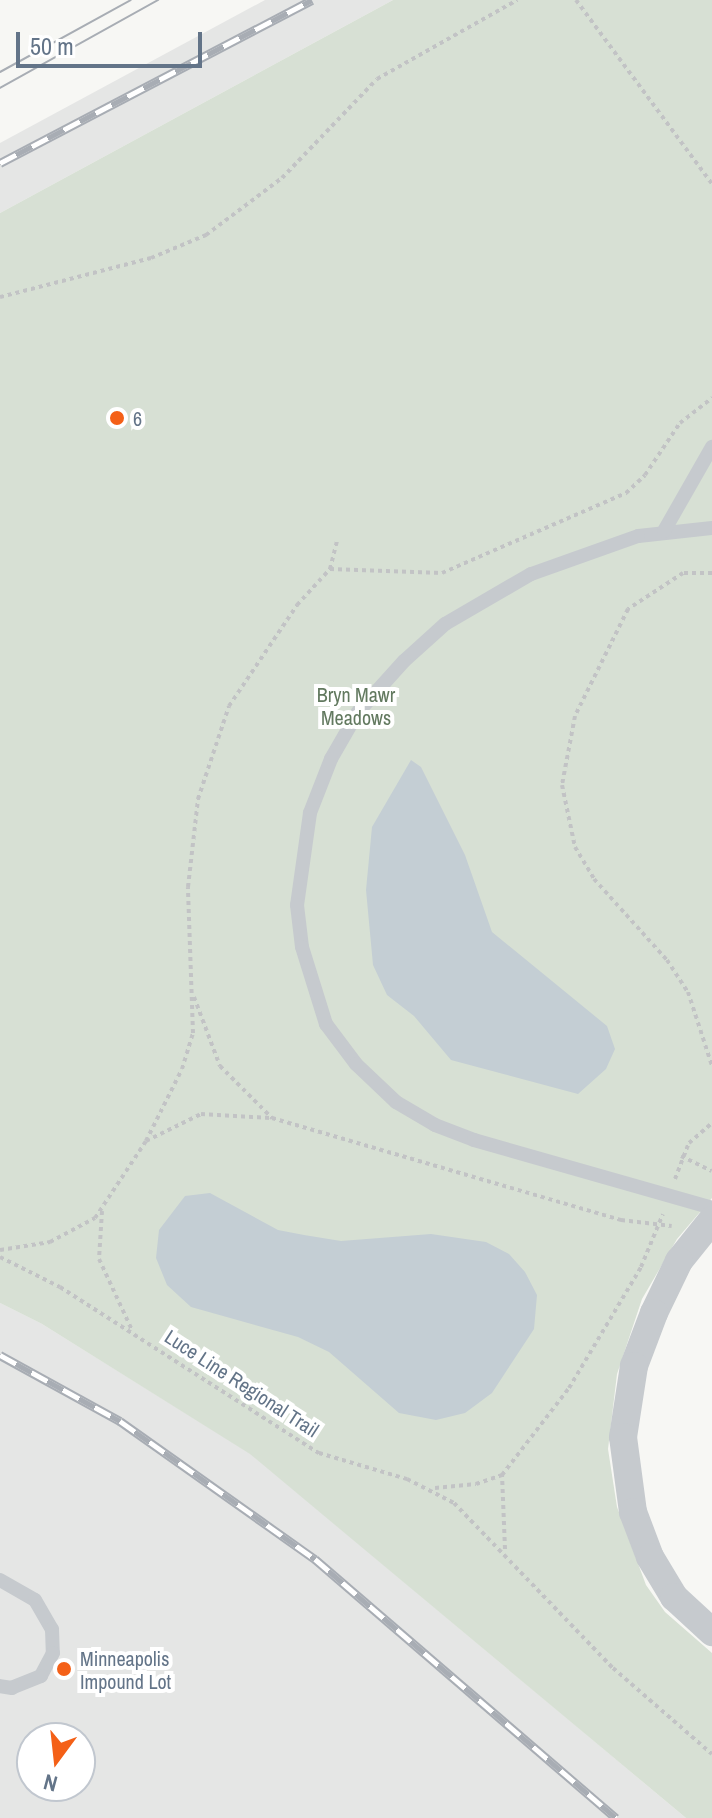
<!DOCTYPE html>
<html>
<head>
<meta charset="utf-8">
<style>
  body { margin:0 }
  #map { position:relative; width:712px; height:1818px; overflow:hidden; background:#f7f7f4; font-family:"Archivo Narrow",sans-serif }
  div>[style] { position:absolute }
  .built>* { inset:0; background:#e5e6e5 }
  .green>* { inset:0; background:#d7e0d4 }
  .water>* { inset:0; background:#c4ced4 }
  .path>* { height:4px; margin-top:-2px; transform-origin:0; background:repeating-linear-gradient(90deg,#c2c3c5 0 4px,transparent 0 8px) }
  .service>* { height:14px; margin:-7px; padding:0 7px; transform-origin:7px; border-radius:7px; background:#c6cace }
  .minor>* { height:28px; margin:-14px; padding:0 14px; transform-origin:14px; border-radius:14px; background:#c6cace }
  .tram>* { height:2px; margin:-1px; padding:0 1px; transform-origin:1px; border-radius:1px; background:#a8adb4 }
  .rail>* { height:9px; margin-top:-4.5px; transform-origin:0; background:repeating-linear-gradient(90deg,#fff 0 18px,#a8adb4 0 36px); box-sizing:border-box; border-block:2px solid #a8adb4 }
  .dots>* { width:22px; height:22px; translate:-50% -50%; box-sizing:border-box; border:4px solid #fff; border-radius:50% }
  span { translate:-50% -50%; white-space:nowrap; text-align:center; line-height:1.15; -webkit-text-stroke:8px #fff; paint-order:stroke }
  .poi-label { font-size:20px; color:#637488 }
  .left { translate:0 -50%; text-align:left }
  .park-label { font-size:20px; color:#62795f }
  .street-label { font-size:20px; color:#637488 }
  .north { position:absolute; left:16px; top:1722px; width:80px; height:80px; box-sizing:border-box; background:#fff; border:2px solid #c1c7cf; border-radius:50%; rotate:195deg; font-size:22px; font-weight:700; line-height:32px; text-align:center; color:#637488 }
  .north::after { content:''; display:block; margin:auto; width:28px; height:36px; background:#f46017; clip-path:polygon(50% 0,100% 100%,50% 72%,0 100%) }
  .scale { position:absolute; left:16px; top:32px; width:186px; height:36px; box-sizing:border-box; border:4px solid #637488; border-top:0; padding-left:10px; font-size:24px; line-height:28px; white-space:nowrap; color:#637488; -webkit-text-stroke:6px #fff; paint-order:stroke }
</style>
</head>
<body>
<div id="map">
  <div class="built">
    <div style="clip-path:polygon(265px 0,393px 0,0 213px,0 143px)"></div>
    <div style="clip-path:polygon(evenodd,0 1303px,42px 1324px,251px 1454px,686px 1818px,0 1818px,0 1303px,32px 1738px,80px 1738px,80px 1786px,32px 1786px,32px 1738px)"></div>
  </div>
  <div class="green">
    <div style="clip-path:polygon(393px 0,712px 0,712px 1198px,677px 1239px,642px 1299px,617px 1374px,608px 1449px,617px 1507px,646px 1585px,665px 1612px,712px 1653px,712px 1818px,686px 1818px,250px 1454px,42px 1324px,0 1303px,0 213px)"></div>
  </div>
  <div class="water">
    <div style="clip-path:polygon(411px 760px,421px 767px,465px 855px,492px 932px,607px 1026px,615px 1049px,606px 1069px,578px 1094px,451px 1060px,414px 1016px,387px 995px,373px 965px,366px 890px,372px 827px)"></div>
    <div style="clip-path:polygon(210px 1193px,278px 1230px,304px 1235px,341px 1241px,431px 1234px,486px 1242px,509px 1254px,525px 1272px,537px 1295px,534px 1329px,492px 1393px,465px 1413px,436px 1420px,399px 1413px,329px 1352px,298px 1337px,191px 1307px,167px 1285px,156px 1258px,159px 1230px,185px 1196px)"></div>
  </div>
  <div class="path">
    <div style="left:576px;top:0;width:229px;rotate:53.5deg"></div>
    <div style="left:0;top:297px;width:156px;rotate:-14.5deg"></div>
    <div style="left:151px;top:258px;width:60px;rotate:-22.7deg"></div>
    <div style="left:206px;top:235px;width:95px;rotate:-36.9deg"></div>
    <div style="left:282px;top:178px;width:137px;rotate:-46.2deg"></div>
    <div style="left:377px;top:79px;width:161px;rotate:-29.4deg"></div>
    <div style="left:330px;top:569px;width:30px;rotate:-76deg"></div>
    <div style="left:712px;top:573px;width:29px;rotate:180deg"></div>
    <div style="left:683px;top:573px;width:66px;rotate:146.8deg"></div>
    <div style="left:628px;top:609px;width:119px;rotate:116.4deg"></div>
    <div style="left:575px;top:716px;width:70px;rotate:100.7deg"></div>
    <div style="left:562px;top:785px;width:63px;rotate:78.2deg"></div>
    <div style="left:575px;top:847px;width:37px;rotate:59deg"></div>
    <div style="left:594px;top:879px;width:109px;rotate:48deg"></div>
    <div style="left:667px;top:960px;width:38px;rotate:57deg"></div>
    <div style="left:688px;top:992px;width:78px;rotate:72deg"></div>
    <div style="left:194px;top:997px;width:74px;rotate:69.4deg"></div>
    <div style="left:220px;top:1066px;width:74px;rotate:45deg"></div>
    <div style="left:272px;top:1118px;width:364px;rotate:16.3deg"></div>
    <div style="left:621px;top:1220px;width:51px;rotate:6.7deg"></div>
    <div style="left:146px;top:1141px;width:61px;rotate:-26.1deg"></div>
    <div style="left:201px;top:1114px;width:69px;rotate:3.3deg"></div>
    <div style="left:681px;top:1156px;width:34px;rotate:26deg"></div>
    <div style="left:675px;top:1179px;width:39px;rotate:-69deg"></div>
    <div style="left:689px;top:1143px;width:30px;rotate:-41deg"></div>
    <div style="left:102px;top:1211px;width:48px;rotate:93.6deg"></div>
    <div style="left:99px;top:1259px;width:78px;rotate:65.1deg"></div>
    <div style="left:0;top:1250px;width:51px;rotate:-9.1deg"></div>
    <div style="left:50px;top:1242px;width:51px;rotate:-28.1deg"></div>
    <div style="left:95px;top:1218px;width:92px;rotate:-56.5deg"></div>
    <div style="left:146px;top:1141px;width:80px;rotate:-63.4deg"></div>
    <div style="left:182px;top:1069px;width:38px;rotate:-73deg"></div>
    <div style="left:193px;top:1033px;width:146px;rotate:-92deg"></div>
    <div style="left:188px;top:887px;width:89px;rotate:-83.5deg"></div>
    <div style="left:198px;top:799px;width:98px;rotate:-71.6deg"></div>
    <div style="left:229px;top:706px;width:122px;rotate:-56deg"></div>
    <div style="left:297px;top:605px;width:49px;rotate:-47.5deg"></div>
    <div style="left:330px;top:569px;width:112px;rotate:2deg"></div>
    <div style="left:442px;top:573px;width:201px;rotate:-23.5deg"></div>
    <div style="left:626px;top:493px;width:26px;rotate:-43deg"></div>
    <div style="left:645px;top:475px;width:63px;rotate:-56.1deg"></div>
    <div style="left:680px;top:423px;width:41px;rotate:-38deg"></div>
    <div style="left:0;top:1257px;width:67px;rotate:26.6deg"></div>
    <div style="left:60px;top:1287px;width:308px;rotate:32.7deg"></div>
    <div style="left:319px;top:1453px;width:92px;rotate:16.5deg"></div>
    <div style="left:407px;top:1479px;width:53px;rotate:27.1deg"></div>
    <div style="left:454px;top:1503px;width:229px;rotate:46.1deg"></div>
    <div style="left:613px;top:1668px;width:131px;rotate:41deg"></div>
    <div style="left:435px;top:1488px;width:41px;rotate:-5.6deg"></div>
    <div style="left:476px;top:1484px;width:28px;rotate:-19deg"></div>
    <div style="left:505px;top:1549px;width:74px;rotate:-92.3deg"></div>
    <div style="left:502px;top:1475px;width:110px;rotate:-52.4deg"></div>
    <div style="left:569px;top:1388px;width:141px;rotate:-59.2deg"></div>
    <div style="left:641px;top:1267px;width:57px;rotate:-67.5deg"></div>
  </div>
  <div class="service">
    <div style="left:712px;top:528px;width:74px;rotate:173.8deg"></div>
    <div style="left:638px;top:536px;width:114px;rotate:160.4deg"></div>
    <div style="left:531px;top:574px;width:99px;rotate:149.8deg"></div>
    <div style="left:445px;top:624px;width:55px;rotate:137.9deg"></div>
    <div style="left:404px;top:661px;width:69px;rotate:132deg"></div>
    <div style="left:358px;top:712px;width:54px;rotate:119.9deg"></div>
    <div style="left:331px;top:759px;width:58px;rotate:111.3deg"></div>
    <div style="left:310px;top:813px;width:93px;rotate:98deg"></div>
    <div style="left:297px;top:905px;width:42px;rotate:83.2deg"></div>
    <div style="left:302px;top:947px;width:81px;rotate:72.7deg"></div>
    <div style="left:326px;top:1024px;width:50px;rotate:53.1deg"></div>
    <div style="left:356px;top:1064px;width:55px;rotate:43.5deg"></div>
    <div style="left:396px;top:1102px;width:45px;rotate:30.5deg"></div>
    <div style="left:435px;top:1125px;width:42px;rotate:21deg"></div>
    <div style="left:474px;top:1140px;width:248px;rotate:15.9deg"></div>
    <div style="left:664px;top:531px;width:97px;rotate:-60.3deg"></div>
    <div style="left:0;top:1580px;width:40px;rotate:29.7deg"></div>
    <div style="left:35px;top:1600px;width:34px;rotate:60deg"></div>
    <div style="left:52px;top:1629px;width:24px;rotate:88deg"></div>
    <div style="left:53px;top:1653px;width:26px;rotate:118deg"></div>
    <div style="left:41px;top:1676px;width:31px;rotate:158deg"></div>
    <div style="left:12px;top:1688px;width:12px;rotate:-171deg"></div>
  </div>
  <div class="minor">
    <div style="left:712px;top:1220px;width:53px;rotate:128.8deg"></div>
    <div style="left:679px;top:1261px;width:58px;rotate:115.7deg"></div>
    <div style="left:654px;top:1313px;width:57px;rotate:110.7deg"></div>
    <div style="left:634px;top:1366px;width:72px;rotate:98.8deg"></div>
    <div style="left:623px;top:1437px;width:76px;rotate:82.4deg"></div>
    <div style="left:633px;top:1512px;width:48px;rotate:69.3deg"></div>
    <div style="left:650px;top:1557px;width:47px;rotate:59deg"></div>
    <div style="left:674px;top:1597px;width:52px;rotate:42.6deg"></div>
  </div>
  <div class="tram">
    <div style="left:0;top:72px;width:149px;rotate:-28.8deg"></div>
    <div style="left:0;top:88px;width:181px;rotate:-29.1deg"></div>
  </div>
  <div class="rail">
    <div style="left:0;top:163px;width:352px;rotate:-27.6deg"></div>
    <div style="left:0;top:1355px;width:137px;rotate:28.8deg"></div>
    <div style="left:120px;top:1421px;width:239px;rotate:35.3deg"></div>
    <div style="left:315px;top:1559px;width:397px;rotate:40.7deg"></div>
  </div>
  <div class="dots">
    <div style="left:117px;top:418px;background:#f46017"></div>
    <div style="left:64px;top:1669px;background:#f46017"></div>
  </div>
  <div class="poi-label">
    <span class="left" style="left:133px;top:418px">6</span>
    <span class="left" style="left:80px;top:1670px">Minneapolis<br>Impound Lot</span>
  </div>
  <div class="park-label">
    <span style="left:356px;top:706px">Bryn Mawr<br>Meadows</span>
  </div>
  <div class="street-label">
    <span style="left:242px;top:1383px;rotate:33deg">Luce Line Regional Trail</span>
  </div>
  <div class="north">N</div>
  <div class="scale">50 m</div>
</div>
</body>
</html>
